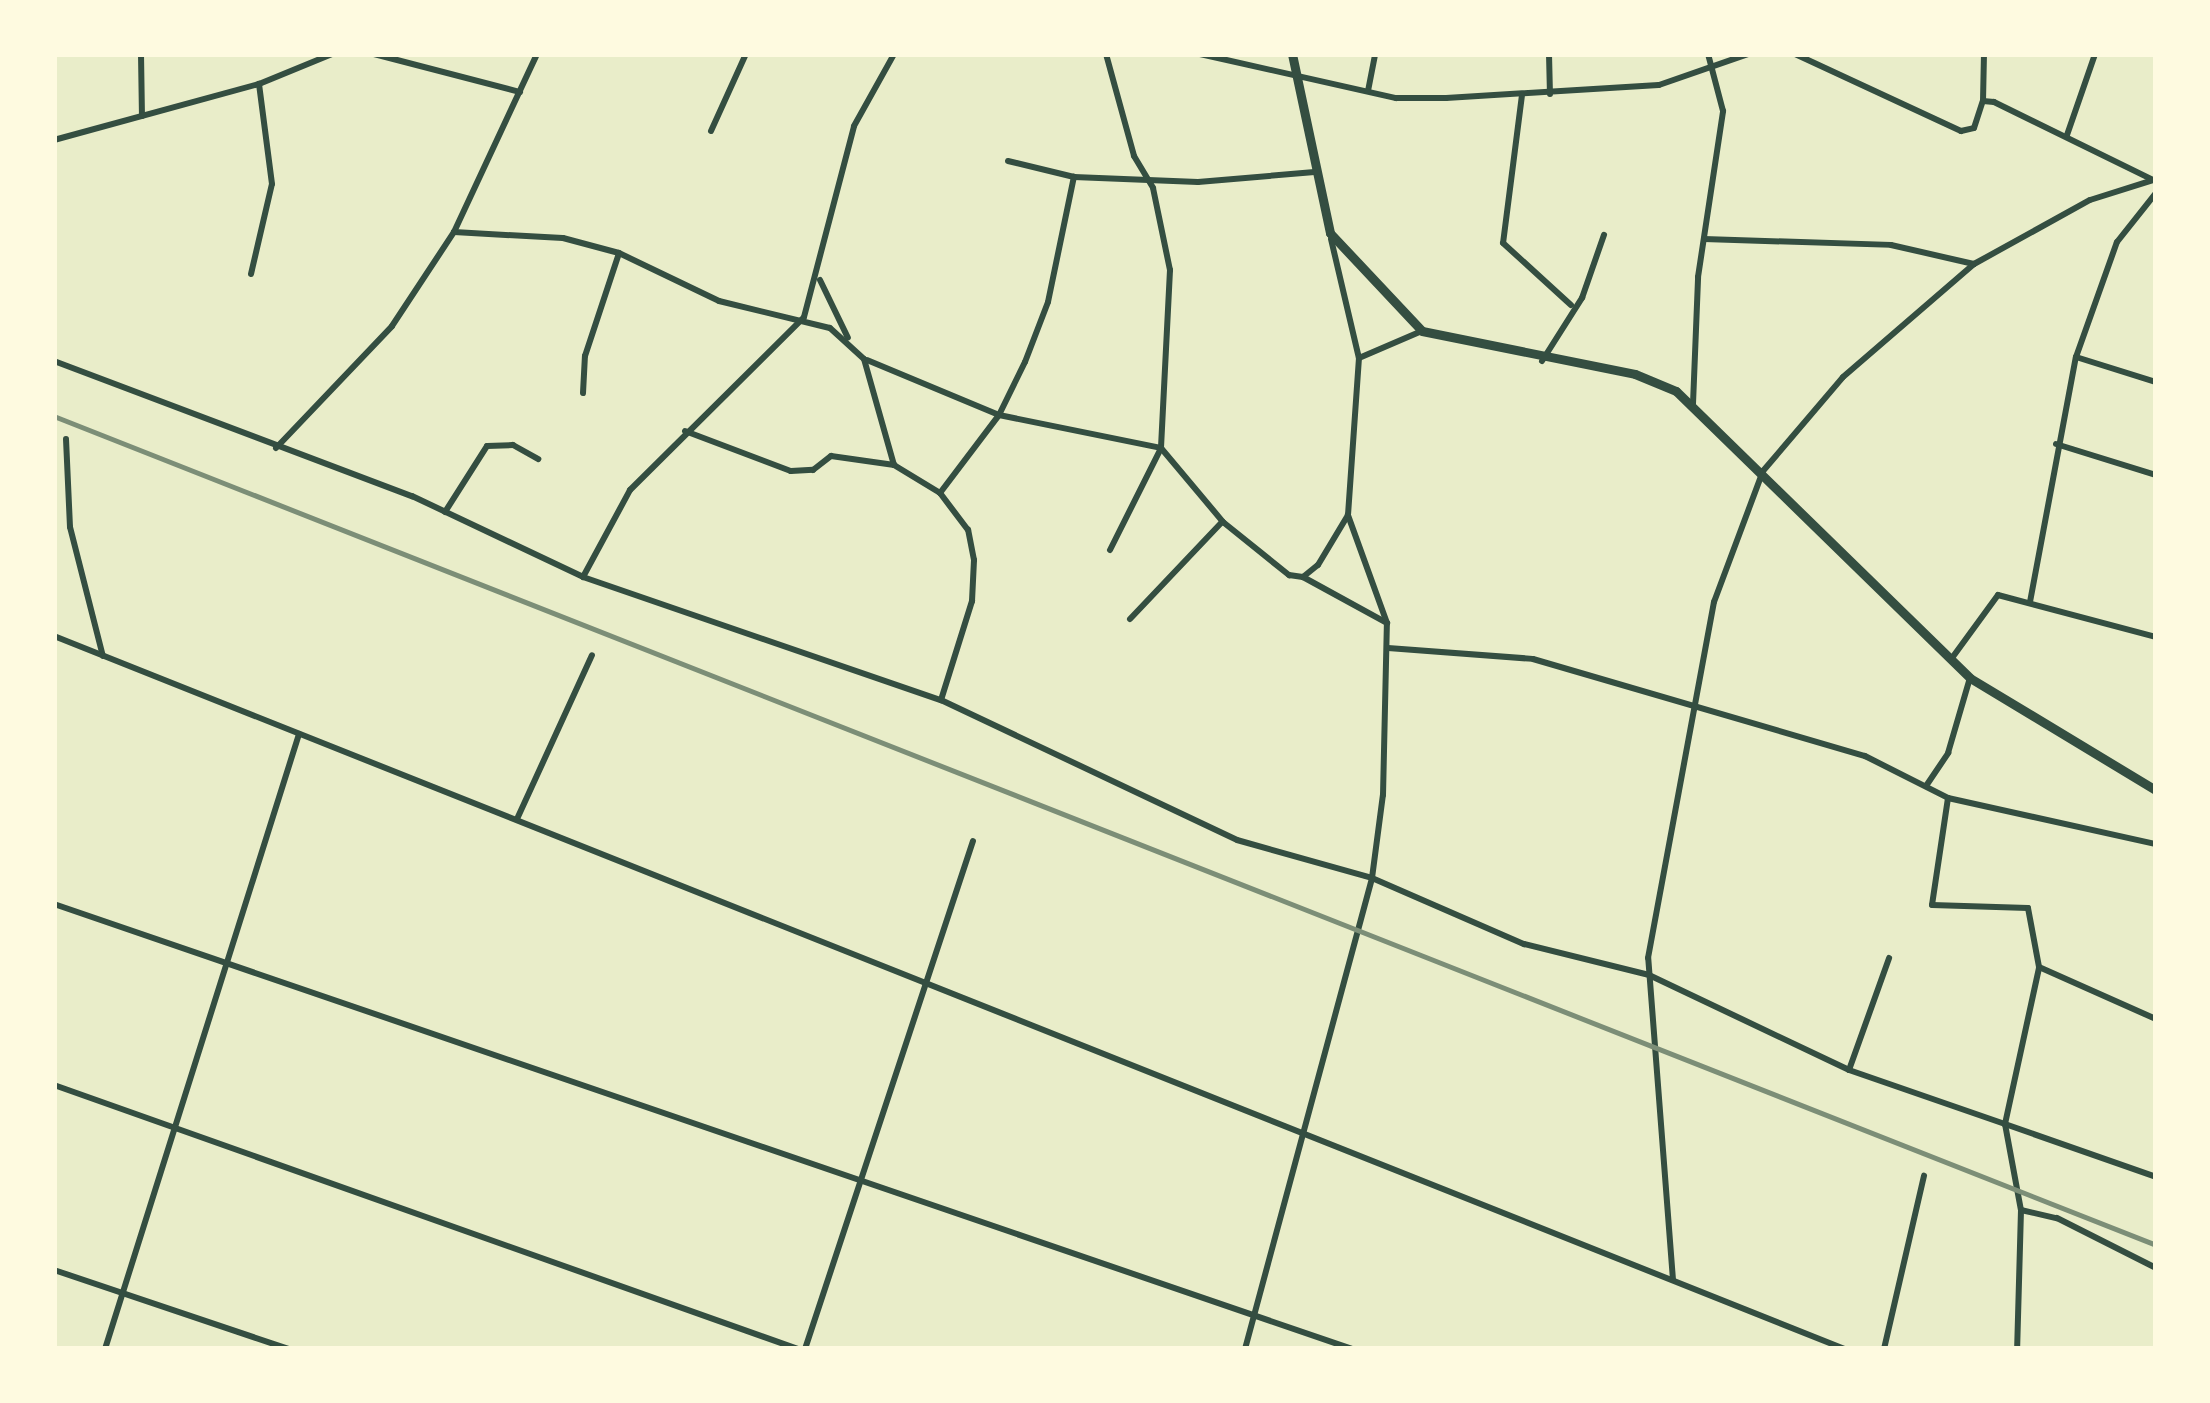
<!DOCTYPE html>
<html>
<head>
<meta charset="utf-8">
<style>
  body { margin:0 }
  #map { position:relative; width:2210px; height:1403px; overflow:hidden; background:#e9edc9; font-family:"Golos Text",sans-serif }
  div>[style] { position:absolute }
  .minor>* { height:6px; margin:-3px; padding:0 3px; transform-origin:3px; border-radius:3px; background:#344e41 }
  .tertiary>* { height:9px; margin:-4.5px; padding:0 4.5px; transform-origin:4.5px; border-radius:4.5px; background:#344e41 }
  .rail>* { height:4.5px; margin:-2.25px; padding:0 2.25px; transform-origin:2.25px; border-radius:2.25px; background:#7c8e77 }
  span { translate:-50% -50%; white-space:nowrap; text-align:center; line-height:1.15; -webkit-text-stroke:9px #fefae0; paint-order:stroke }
  .frame { position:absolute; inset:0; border:57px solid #fefae0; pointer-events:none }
</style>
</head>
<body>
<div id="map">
  <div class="minor">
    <div style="left:141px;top:54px;width:62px;rotate:89.1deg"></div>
    <div style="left:374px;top:54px;width:151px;rotate:14.6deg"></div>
    <div style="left:1106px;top:54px;width:106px;rotate:74.6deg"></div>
    <div style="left:1134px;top:156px;width:37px;rotate:59deg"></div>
    <div style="left:1153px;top:188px;width:84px;rotate:78.3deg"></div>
    <div style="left:1170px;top:270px;width:178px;rotate:92.9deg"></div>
    <div style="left:1161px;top:448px;width:97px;rotate:50deg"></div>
    <div style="left:1223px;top:522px;width:85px;rotate:38.8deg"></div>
    <div style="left:1289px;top:575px;width:14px;rotate:8deg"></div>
    <div style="left:1303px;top:577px;width:19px;rotate:-39deg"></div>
    <div style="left:1318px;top:565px;width:58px;rotate:-59deg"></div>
    <div style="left:1200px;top:54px;width:201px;rotate:12.7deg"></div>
    <div style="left:1396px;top:98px;width:50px"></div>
    <div style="left:1446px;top:98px;width:213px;rotate:-3.5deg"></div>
    <div style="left:1659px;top:85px;width:94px;rotate:-19.2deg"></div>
    <div style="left:1549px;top:54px;width:40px;rotate:88.6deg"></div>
    <div style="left:1795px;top:54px;width:183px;rotate:24.9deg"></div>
    <div style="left:1961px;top:131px;width:13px;rotate:-13deg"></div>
    <div style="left:1974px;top:128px;width:28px;rotate:-72deg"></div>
    <div style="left:1983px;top:101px;width:11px;rotate:5deg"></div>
    <div style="left:1994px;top:102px;width:177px;rotate:26.1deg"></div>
    <div style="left:1368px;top:91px;width:38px;rotate:-79deg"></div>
    <div style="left:1522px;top:95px;width:149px;rotate:97.3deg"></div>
    <div style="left:1503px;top:243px;width:92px;rotate:42.4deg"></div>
    <div style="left:1983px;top:101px;width:47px;rotate:-88.8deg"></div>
    <div style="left:711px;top:131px;width:85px;rotate:-65.6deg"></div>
    <div style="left:2067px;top:135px;width:86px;rotate:-70.9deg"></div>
    <div style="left:54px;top:140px;width:213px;rotate:-15.3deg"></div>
    <div style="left:259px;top:84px;width:79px;rotate:-22.3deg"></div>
    <div style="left:1008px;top:161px;width:68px;rotate:13.6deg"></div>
    <div style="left:1074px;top:177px;width:124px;rotate:2.3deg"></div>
    <div style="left:1198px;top:182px;width:117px;rotate:-4.9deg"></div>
    <div style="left:454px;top:232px;width:109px;rotate:3.2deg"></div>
    <div style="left:563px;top:238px;width:58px;rotate:15deg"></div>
    <div style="left:619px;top:253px;width:111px;rotate:25.6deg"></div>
    <div style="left:719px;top:301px;width:114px;rotate:13.7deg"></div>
    <div style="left:830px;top:328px;width:46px;rotate:42.4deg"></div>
    <div style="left:864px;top:359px;width:110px;rotate:74.2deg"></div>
    <div style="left:894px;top:465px;width:54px;rotate:31.3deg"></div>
    <div style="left:1331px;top:239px;width:122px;rotate:76.8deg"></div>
    <div style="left:1704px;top:239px;width:187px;rotate:1.8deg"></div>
    <div style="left:1891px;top:245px;width:85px;rotate:12.9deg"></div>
    <div style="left:1974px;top:264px;width:132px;rotate:-28.9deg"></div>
    <div style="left:2090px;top:200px;width:66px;rotate:-17.6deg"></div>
    <div style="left:251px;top:274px;width:92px;rotate:-76.9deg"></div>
    <div style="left:272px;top:184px;width:101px;rotate:-97.4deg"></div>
    <div style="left:820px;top:280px;width:64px;rotate:64.2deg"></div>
    <div style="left:2076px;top:357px;width:122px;rotate:-70.4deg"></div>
    <div style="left:2117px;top:242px;width:63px;rotate:-51.5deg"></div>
    <div style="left:867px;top:360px;width:143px;rotate:22.6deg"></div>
    <div style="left:999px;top:415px;width:165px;rotate:11.5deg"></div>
    <div style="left:54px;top:361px;width:383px;rotate:20.7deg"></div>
    <div style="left:412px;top:496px;width:189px;rotate:25.3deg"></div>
    <div style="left:583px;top:577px;width:379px;rotate:19deg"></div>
    <div style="left:941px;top:700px;width:327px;rotate:25.3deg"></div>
    <div style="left:1237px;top:840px;width:140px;rotate:15.7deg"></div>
    <div style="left:1372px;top:878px;width:166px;rotate:23.5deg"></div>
    <div style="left:1524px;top:944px;width:129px;rotate:13.9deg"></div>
    <div style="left:1649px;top:975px;width:221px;rotate:25.4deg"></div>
    <div style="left:1849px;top:1070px;width:165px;rotate:19.1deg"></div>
    <div style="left:2005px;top:1124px;width:87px;rotate:79.5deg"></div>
    <div style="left:2021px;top:1210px;width:139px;rotate:91.6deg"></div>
    <div style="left:1542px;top:361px;width:75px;rotate:-57.6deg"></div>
    <div style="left:1582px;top:298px;width:67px;rotate:-70.8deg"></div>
    <div style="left:583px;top:393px;width:37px;rotate:-87deg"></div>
    <div style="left:585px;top:356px;width:108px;rotate:-71.7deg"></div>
    <div style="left:1693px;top:404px;width:127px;rotate:-87.7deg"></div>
    <div style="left:1698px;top:277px;width:168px;rotate:-81.4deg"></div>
    <div style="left:1723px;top:111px;width:59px;rotate:-104.7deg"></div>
    <div style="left:685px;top:431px;width:113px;rotate:20.7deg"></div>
    <div style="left:791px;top:471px;width:22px;rotate:-3deg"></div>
    <div style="left:813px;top:470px;width:23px;rotate:-38deg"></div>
    <div style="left:831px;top:456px;width:64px;rotate:8.1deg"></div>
    <div style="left:66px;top:439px;width:88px;rotate:87.4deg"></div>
    <div style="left:70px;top:527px;width:133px;rotate:75.7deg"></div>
    <div style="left:2056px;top:444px;width:105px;rotate:17.2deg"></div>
    <div style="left:276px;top:448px;width:168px;rotate:-46.4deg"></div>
    <div style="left:392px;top:326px;width:113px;rotate:-56.6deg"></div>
    <div style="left:454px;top:232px;width:196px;rotate:-65deg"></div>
    <div style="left:445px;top:512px;width:78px;rotate:-57.5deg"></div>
    <div style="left:487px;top:446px;width:26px;rotate:-2deg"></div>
    <div style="left:513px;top:445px;width:29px;rotate:29deg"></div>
    <div style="left:1110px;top:550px;width:114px;rotate:-63.4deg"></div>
    <div style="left:583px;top:577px;width:99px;rotate:-61.6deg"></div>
    <div style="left:630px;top:490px;width:245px;rotate:-44.8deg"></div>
    <div style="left:804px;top:317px;width:197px;rotate:-75.3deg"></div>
    <div style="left:854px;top:126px;width:82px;rotate:-60.9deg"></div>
    <div style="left:1303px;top:577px;width:96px;rotate:28.7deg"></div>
    <div style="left:2030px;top:602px;width:249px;rotate:-79.4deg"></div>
    <div style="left:2076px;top:357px;width:84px;rotate:17.4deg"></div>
    <div style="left:1130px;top:619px;width:134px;rotate:-46.5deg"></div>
    <div style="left:54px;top:636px;width:1928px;rotate:21.71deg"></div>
    <div style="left:1388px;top:648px;width:145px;rotate:4.3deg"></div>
    <div style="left:1533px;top:659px;width:346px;rotate:16.3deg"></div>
    <div style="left:1865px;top:756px;width:93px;rotate:26.8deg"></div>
    <div style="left:1948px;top:798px;width:213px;rotate:12.5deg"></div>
    <div style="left:1952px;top:658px;width:78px;rotate:-53.9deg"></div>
    <div style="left:1998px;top:595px;width:163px;rotate:14.9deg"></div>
    <div style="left:941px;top:700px;width:104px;rotate:-72.6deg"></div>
    <div style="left:972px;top:601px;width:41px;rotate:-87.2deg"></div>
    <div style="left:974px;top:560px;width:31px;rotate:-101deg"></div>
    <div style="left:968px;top:530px;width:46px;rotate:-127.1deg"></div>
    <div style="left:940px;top:493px;width:98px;rotate:-52.9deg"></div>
    <div style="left:999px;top:415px;width:59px;rotate:-63.9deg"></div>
    <div style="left:1025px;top:362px;width:64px;rotate:-69deg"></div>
    <div style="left:1048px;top:302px;width:128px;rotate:-78.3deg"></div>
    <div style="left:1926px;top:786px;width:40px;rotate:-56deg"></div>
    <div style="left:1948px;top:753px;width:78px;rotate:-73.7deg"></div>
    <div style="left:1948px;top:798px;width:108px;rotate:98.5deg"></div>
    <div style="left:1932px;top:905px;width:96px;rotate:1.8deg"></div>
    <div style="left:2028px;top:908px;width:60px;rotate:79.4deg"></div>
    <div style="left:2039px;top:967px;width:128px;rotate:24deg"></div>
    <div style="left:517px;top:819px;width:180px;rotate:-65.4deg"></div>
    <div style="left:54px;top:904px;width:1372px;rotate:18.92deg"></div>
    <div style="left:2039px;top:968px;width:160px;rotate:102.3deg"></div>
    <div style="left:2005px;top:1124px;width:160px;rotate:19.3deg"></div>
    <div style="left:1849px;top:1070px;width:119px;rotate:-70.3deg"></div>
    <div style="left:54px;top:1085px;width:789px;rotate:19.54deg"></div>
    <div style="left:2021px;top:1210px;width:37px;rotate:13deg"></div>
    <div style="left:2057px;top:1218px;width:111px;rotate:26.8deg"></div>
    <div style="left:54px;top:1270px;width:248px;rotate:18.6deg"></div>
    <div style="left:1673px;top:1280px;width:323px;rotate:-94.4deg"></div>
    <div style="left:1648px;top:958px;width:362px;rotate:-79.5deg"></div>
    <div style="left:1714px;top:602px;width:140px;rotate:-69.5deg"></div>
    <div style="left:1763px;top:471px;width:123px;rotate:-49.6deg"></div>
    <div style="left:1843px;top:377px;width:173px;rotate:-40.8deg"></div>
    <div style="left:105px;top:1349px;width:645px;rotate:-72.49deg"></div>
    <div style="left:805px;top:1349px;width:535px;rotate:-71.7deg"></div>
    <div style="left:1245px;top:1349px;width:488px;rotate:-74.9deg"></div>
    <div style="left:1372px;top:878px;width:84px;rotate:-82.5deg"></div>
    <div style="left:1383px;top:795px;width:172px;rotate:-88.7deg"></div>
    <div style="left:1387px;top:623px;width:115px;rotate:-109.9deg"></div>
    <div style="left:1348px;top:515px;width:157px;rotate:-86deg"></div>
    <div style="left:1359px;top:358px;width:69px;rotate:-23.2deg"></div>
    <div style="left:1884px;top:1349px;width:178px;rotate:-77deg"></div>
  </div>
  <div class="tertiary">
    <div style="left:1292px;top:54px;width:183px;rotate:78deg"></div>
    <div style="left:1330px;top:233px;width:134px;rotate:46.8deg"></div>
    <div style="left:1422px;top:331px;width:217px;rotate:11.4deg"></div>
    <div style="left:1635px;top:374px;width:44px;rotate:22.5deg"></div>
    <div style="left:1676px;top:391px;width:411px;rotate:44.3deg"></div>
    <div style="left:1970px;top:678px;width:217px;rotate:31.1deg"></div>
  </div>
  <div class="rail">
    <div style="left:54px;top:416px;width:2260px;rotate:21.52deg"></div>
  </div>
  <div class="frame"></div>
</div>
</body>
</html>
